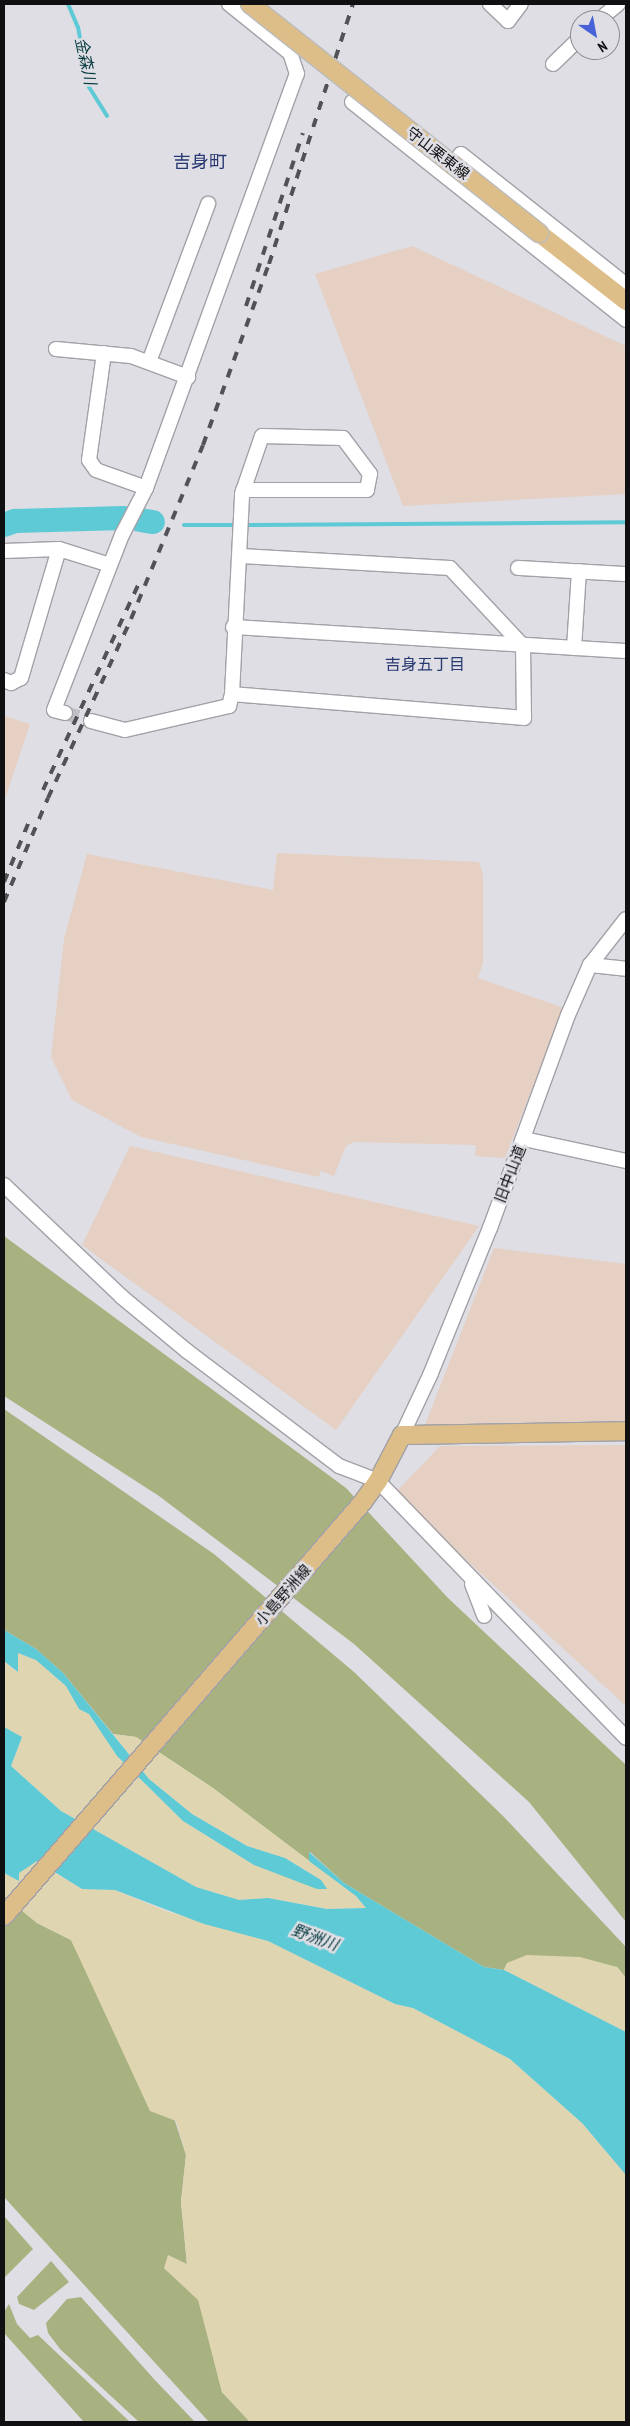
<!DOCTYPE html>
<html>
<head>
<meta charset="utf-8">
<style>
  body { margin:0 }
  #map { position:relative; width:630px; height:2426px; overflow:hidden; background:#dedee4; font-family:"PT Sans Narrow","Noto Sans JP",sans-serif }
  div>[style] { position:absolute }
  .industrial>* { inset:0; background:#e6d0c3 }
  .green>* { inset:0; background:#a8b281 }
  .sand>* { inset:0; background:#dfd5b0 }
  .water>* { inset:0; background:#5dcad5 }
  .stream>* { height:4px; margin:-2px; padding:0 2px; transform-origin:2px; border-radius:2px; background:#5dcad5 }
  .river>* { height:24px; margin:-12px; padding:0 12px; transform-origin:12px; border-radius:12px; background:#5dcad5 }
  .minor-tunnel>* { height:14px; margin-top:-7px; transform-origin:0; background:repeating-linear-gradient(90deg,#bfbfc4 0 14px,transparent 0 21px) }
  .roads { filter:drop-shadow(1px 0 #a1a1a7) drop-shadow(-1px 0 #a1a1a7) drop-shadow(0 1px #a1a1a7) drop-shadow(0 -1px #a1a1a7) }
  .minor>* { height:14px; margin:-7px; padding:0 7px; transform-origin:7px; border-radius:7px; background:#fff }
  .major>* { height:18px; margin:-9px; padding:0 9px; transform-origin:9px; border-radius:9px; background:#ddbe89 }
  .rail>* { height:4px; margin-top:-2px; transform-origin:0; background:repeating-linear-gradient(90deg,#525256 0 9px,transparent 0 18px) }
  .bridges { filter:drop-shadow(1px 0 #bcbcbd) drop-shadow(-1px 0 #bcbcbd) drop-shadow(0 1px #bcbcbd) drop-shadow(0 -1px #bcbcbd) }
  .major-bridge>* { height:18px; margin:-9px; padding:0 9px; transform-origin:9px; border-radius:9px; background:#ddbe89 }
  span { translate:-50% -50%; white-space:nowrap; text-align:center; line-height:1.15; -webkit-text-stroke:5px #dedee4; paint-order:stroke }
  .street-label { font-size:15px; color:#101012 }
  .water-label { font-size:16px; color:#083d42; font-style:italic }
  .neighbourhood-label { font-size:16px; color:#283871 }
  .quarter-label { font-size:18px; color:#283871 }
  .frame { position:absolute; inset:0; border:5px solid #101012; pointer-events:none }
  .north { position:absolute; left:570px; top:10px; width:50px; height:50px; box-sizing:border-box; background:#dedee4; border:1px solid #8c8c90; border-radius:50%; rotate:147deg; font-size:14px; font-weight:700; line-height:20px; text-align:center; color:#101012 }
  .north::after { content:''; display:block; margin:auto; width:18px; height:22px; background:#4762d6; clip-path:polygon(50% 0,100% 100%,50% 72%,0 100%) }
</style>
</head>
<body>
<div id="map">
  <div class="industrial">
    <div style="clip-path:polygon(412px 246px,626px 346px,626px 494px,403px 506px,315px 274px)"></div>
    <div style="clip-path:polygon(4px 716px,30px 724px,4px 802px)"></div>
    <div style="clip-path:polygon(277px 853px,479px 862px,483px 875px,483px 963px,478px 978px,564px 1008px,505px 1158px,475px 1156px,476px 1145px,354px 1142px,346px 1146px,334px 1176px,321px 1171px,319px 1177px,141px 1137px,72px 1100px,51px 1057px,64px 939px,87px 854px,273px 890px)"></div>
    <div style="clip-path:polygon(130px 1146px,479px 1226px,336px 1430px,82px 1245px)"></div>
    <div style="clip-path:polygon(494px 1248px,626px 1264px,626px 1421px,425px 1425px)"></div>
    <div style="clip-path:polygon(626px 1445px,626px 1706px,394px 1494px,440px 1446px)"></div>
  </div>
  <div class="green">
    <div style="clip-path:polygon(4px 1236px,346px 1488px,448px 1598px,626px 1765px,626px 1922px,529px 1802px,354px 1644px,159px 1496px,4px 1396px)"></div>
    <div style="clip-path:polygon(4px 1409px,214px 1554px,354px 1672px,503px 1816px,626px 1947px,626px 1978px,617px 1967px,507px 1963px,504px 1970px,484px 1967px,344px 1883px,310px 1852px,309px 1861px,213px 1788px,136px 1737px,113px 1734px,63px 1673px,36px 1649px,4px 1630px)"></div>
    <div style="clip-path:polygon(4px 1896px,37px 1923px,71px 1940px,109px 2017px,175px 2121px,186px 2155px,181px 2202px,187px 2265px,164px 2268px,199px 2300px,222px 2392px,250px 2422px,209px 2422px,4px 2197px)"></div>
    <div style="clip-path:polygon(4px 2216px,33px 2249px,5px 2277px,4px 2276px)"></div>
    <div style="clip-path:polygon(51px 2261px,69px 2282px,34px 2310px,19px 2304px,17px 2297px)"></div>
    <div style="clip-path:polygon(81px 2297px,153px 2378px,195px 2422px,139px 2422px,60px 2349px,48px 2333px,46px 2323px,67px 2299px)"></div>
    <div style="clip-path:polygon(9px 2304px,17px 2324px,30px 2338px,38px 2335px,130px 2422px,84px 2422px,4px 2333px,4px 2312px)"></div>
  </div>
  <div class="sand">
    <div style="clip-path:polygon(18px 1653px,36px 1660px,66px 1686px,79px 1709px,89px 1714px,117px 1756px,183px 1821px,254px 1865px,321px 1880px,285px 1858px,247px 1846px,192px 1814px,149px 1779px,113px 1734px,136px 1737px,213px 1788px,356px 1896px,366px 1908px,328px 1909px,268px 1898px,239px 1900px,196px 1887px,61px 1811px,11px 1766px,22px 1738px,4px 1727px,4px 1661px,17px 1672px)"></div>
    <div style="clip-path:polygon(36px 1861px,82px 1889px,115px 1890px,166px 1911px,268px 1941px,395px 2004px,413px 2008px,510px 2059px,582px 2123px,626px 2175px,626px 2422px,250px 2422px,222px 2392px,198px 2300px,164px 2268px,168px 2255px,187px 2264px,181px 2202px,186px 2155px,176px 2121px,150px 2111px,71px 1940px,37px 1923px,4px 1896px,4px 1873px,19px 1881px,18px 1873px)"></div>
    <div style="clip-path:polygon(527px 1955px,580px 1957px,617px 1967px,626px 1978px,626px 2032px,504px 1970px,507px 1963px)"></div>
  </div>
  <div class="water">
    <div style="clip-path:polygon(4px 1630px,36px 1649px,63px 1673px,149px 1779px,192px 1814px,247px 1846px,285px 1858px,321px 1880px,327px 1889px,317px 1889px,254px 1865px,183px 1821px,117px 1756px,89px 1714px,79px 1709px,66px 1686px,36px 1660px,18px 1653px,18px 1672px,4px 1661px)"></div>
    <div style="clip-path:polygon(4px 1727px,22px 1737px,11px 1766px,61px 1811px,196px 1887px,239px 1900px,268px 1898px,327px 1909px,366px 1908px,356px 1896px,309px 1861px,309px 1852px,344px 1883px,484px 1967px,504px 1970px,626px 2032px,626px 2175px,582px 2123px,510px 2059px,413px 2008px,395px 2004px,268px 1941px,204px 1924px,115px 1890px,82px 1889px,37px 1861px,19px 1873px,19px 1881px,4px 1873px)"></div>
  </div>
  <div class="stream">
    <div style="left:68px;top:4px;width:25px;rotate:67deg"></div>
    <div style="left:78px;top:27px;width:61px;rotate:79.6deg"></div>
    <div style="left:89px;top:87px;width:34px;rotate:58deg"></div>
    <div style="left:184px;top:525px;width:52px"></div>
    <div style="left:243px;top:525px;width:383px;rotate:-0.4deg"></div>
  </div>
  <div class="river">
    <div style="left:140px;top:520px;width:13px;rotate:9deg"></div>
    <div style="left:4px;top:525px;width:12px;rotate:-20deg"></div>
    <div style="left:15px;top:521px;width:109px;rotate:-1.6deg"></div>
  </div>
  <div class="minor-tunnel">
    <div style="left:65px;top:713px;width:27px;rotate:17deg"></div>
  </div>
  <div class="roads">
    <div class="minor">
      <div style="left:490px;top:4px;width:25px;rotate:43deg"></div>
      <div style="left:508px;top:21px;width:21px;rotate:-53deg"></div>
      <div style="left:599px;top:20px;width:25px;rotate:-40deg"></div>
      <div style="left:553px;top:64px;width:37px;rotate:-44deg"></div>
      <div style="left:352px;top:102px;width:350px;rotate:38.5deg"></div>
      <div style="left:448px;top:171px;width:21px;rotate:-53deg"></div>
      <div style="left:461px;top:154px;width:211px;rotate:38.4deg"></div>
      <div style="left:56px;top:349px;width:75px;rotate:5.3deg"></div>
      <div style="left:131px;top:356px;width:61px;rotate:20.2deg"></div>
      <div style="left:104px;top:353px;width:108px;rotate:98deg"></div>
      <div style="left:89px;top:460px;width:12px;rotate:55deg"></div>
      <div style="left:96px;top:470px;width:53px;rotate:19.8deg"></div>
      <div style="left:149px;top:362px;width:169px;rotate:-69.5deg"></div>
      <div style="left:4px;top:551px;width:55px;rotate:-2.1deg"></div>
      <div style="left:59px;top:549px;width:53px;rotate:17.4deg"></div>
      <div style="left:241px;top:556px;width:209px;rotate:3.3deg"></div>
      <div style="left:450px;top:568px;width:107px;rotate:46.9deg"></div>
      <div style="left:523px;top:646px;width:72px;rotate:89.2deg"></div>
      <div style="left:524px;top:718px;width:293px;rotate:-175.3deg"></div>
      <div style="left:232px;top:694px;width:200px;rotate:-87.1deg"></div>
      <div style="left:242px;top:494px;width:61px;rotate:-71deg"></div>
      <div style="left:262px;top:436px;width:81px;rotate:1.4deg"></div>
      <div style="left:343px;top:438px;width:45px;rotate:53.1deg"></div>
      <div style="left:370px;top:474px;width:16px;rotate:101deg"></div>
      <div style="left:367px;top:490px;width:124px;rotate:180deg"></div>
      <div style="left:518px;top:568px;width:108px;rotate:3.2deg"></div>
      <div style="left:233px;top:627px;width:394px;rotate:3.5deg"></div>
      <div style="left:574px;top:648px;width:77px;rotate:-86.3deg"></div>
      <div style="left:4px;top:680px;width:8px;rotate:23deg"></div>
      <div style="left:11px;top:683px;width:11px;rotate:-27deg"></div>
      <div style="left:21px;top:678px;width:134px;rotate:-73.6deg"></div>
      <div style="left:65px;top:713px;width:11px;rotate:-165deg"></div>
      <div style="left:54px;top:710px;width:188px;rotate:-68.8deg"></div>
      <div style="left:122px;top:535px;width:53px;rotate:-62.9deg"></div>
      <div style="left:146px;top:488px;width:441px;rotate:-70deg"></div>
      <div style="left:297px;top:74px;width:22px;rotate:-108deg"></div>
      <div style="left:290px;top:53px;width:78px;rotate:-141.2deg"></div>
      <div style="left:91px;top:721px;width:35px;rotate:15deg"></div>
      <div style="left:125px;top:730px;width:107px;rotate:-13deg"></div>
      <div style="left:229px;top:706px;width:12px;rotate:-76deg"></div>
      <div style="left:590px;top:965px;width:36px;rotate:6deg"></div>
      <div style="left:524px;top:1139px;width:104px;rotate:12.2deg"></div>
      <div style="left:4px;top:1185px;width:163px;rotate:43.5deg"></div>
      <div style="left:122px;top:1297px;width:85px;rotate:39.7deg"></div>
      <div style="left:187px;top:1351px;width:191px;rotate:37.1deg"></div>
      <div style="left:339px;top:1466px;width:42px;rotate:21deg"></div>
      <div style="left:378px;top:1481px;width:357px;rotate:46deg"></div>
      <div style="left:402px;top:1435px;width:68px;rotate:-64.9deg"></div>
      <div style="left:431px;top:1373px;width:157px;rotate:-67.9deg"></div>
      <div style="left:490px;top:1228px;width:227px;rotate:-69.9deg"></div>
      <div style="left:568px;top:1015px;width:55px;rotate:-66.3deg"></div>
      <div style="left:590px;top:965px;width:58px;rotate:-52deg"></div>
      <div style="left:472px;top:1584px;width:34px;rotate:69deg"></div>
    </div>
    <div class="major">
      <div style="left:539px;top:233px;width:110px;rotate:38deg"></div>
      <div style="left:4px;top:1916px;width:547px;rotate:-49.08deg"></div>
      <div style="left:362px;top:1503px;width:27px;rotate:-54deg"></div>
      <div style="left:378px;top:1481px;width:52px;rotate:-62.4deg"></div>
      <div style="left:402px;top:1435px;width:224px;rotate:-1deg"></div>
    </div>
  </div>
  <div class="rail">
    <div style="left:246px;top:306px;width:182px;rotate:-71.8deg"></div>
    <div style="left:43px;top:790px;width:228px;rotate:-65.1deg"></div>
    <div style="left:4px;top:882px;width:63px;rotate:-67.5deg"></div>
    <div style="left:4px;top:902px;width:113px;rotate:-67.1deg"></div>
    <div style="left:48px;top:798px;width:197px;rotate:-65.1deg"></div>
    <div style="left:131px;top:619px;width:188px;rotate:-67.5deg"></div>
    <div style="left:203px;top:445px;width:193px;rotate:-70deg"></div>
    <div style="left:269px;top:264px;width:273px;rotate:-72.1deg"></div>
  </div>
  <div class="bridges">
    <div class="major-bridge">
      <div style="left:250px;top:4px;width:369px;rotate:38.4deg"></div>
    </div>
  </div>
  <div class="street-label">
    <span style="left:438px;top:153px;rotate:38deg">守山栗東線</span>
    <span style="left:510px;top:1174px;rotate:-69deg">旧中山道</span>
    <span style="left:283px;top:1595px;rotate:-49deg">小島野洲線</span>
  </div>
  <div class="water-label">
    <span style="left:86px;top:61px;rotate:78deg">金森川</span>
    <span style="left:315px;top:1937px;rotate:20deg">野洲川</span>
  </div>
  <div class="neighbourhood-label">
    <span style="left:425px;top:664px">吉身五丁目</span>
  </div>
  <div class="quarter-label">
    <span style="left:200px;top:162px">吉身町</span>
  </div>
  <div class="frame"></div>
  <div class="north">N</div>
</div>
</body>
</html>
